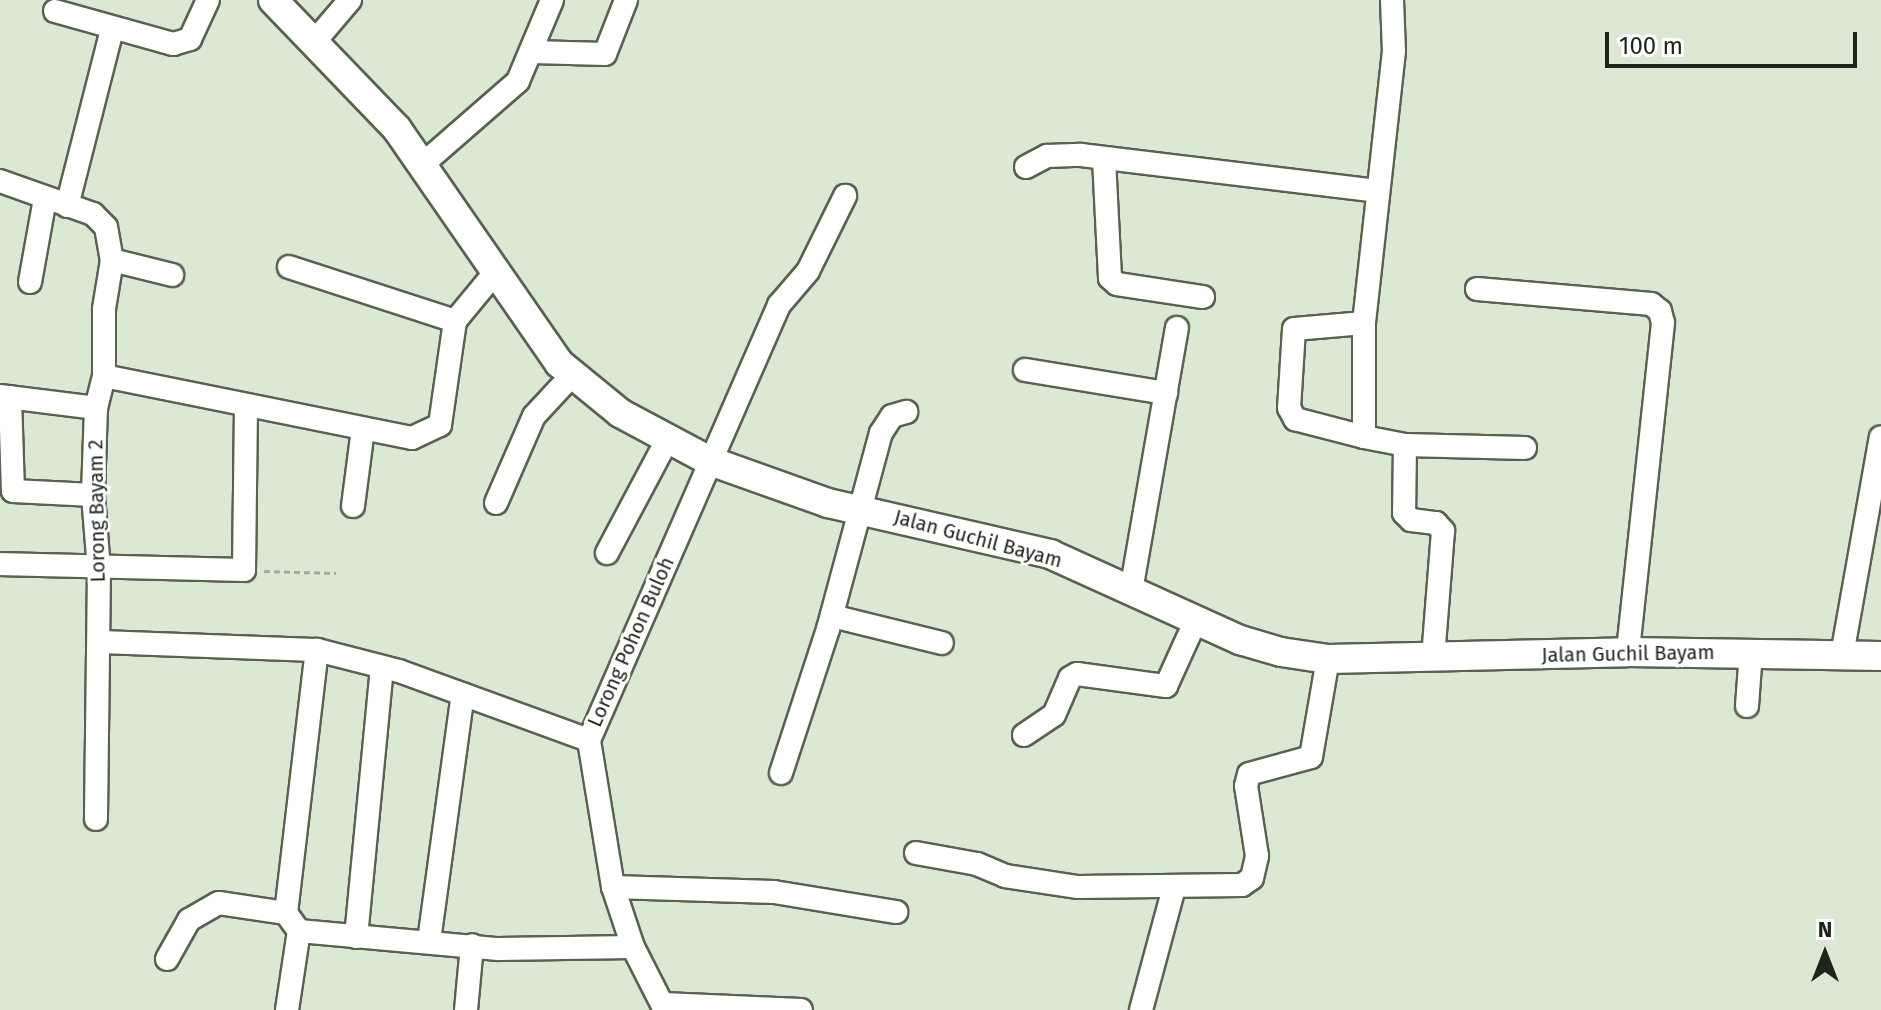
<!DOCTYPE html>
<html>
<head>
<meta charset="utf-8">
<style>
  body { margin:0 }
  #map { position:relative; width:1881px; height:1010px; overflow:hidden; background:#dbe8d3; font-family:"Fira Sans",sans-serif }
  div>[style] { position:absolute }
  .path>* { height:3px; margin-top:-1.5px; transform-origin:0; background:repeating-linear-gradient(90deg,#a2ac9b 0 6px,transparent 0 10px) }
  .roads { filter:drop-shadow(2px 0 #576250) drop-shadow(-2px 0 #576250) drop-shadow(0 2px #576250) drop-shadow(0 -2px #576250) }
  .minor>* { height:22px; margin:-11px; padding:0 11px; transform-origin:11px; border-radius:11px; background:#fff }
  .major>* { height:28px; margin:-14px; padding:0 14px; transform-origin:14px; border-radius:14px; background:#fff }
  span { translate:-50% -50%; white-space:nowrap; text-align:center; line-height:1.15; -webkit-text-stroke:6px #fff; paint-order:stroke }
  .street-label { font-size:20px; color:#1e231b }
  .north { position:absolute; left:1785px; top:914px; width:80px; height:80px; -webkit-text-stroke:6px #fff; paint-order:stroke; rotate:0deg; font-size:22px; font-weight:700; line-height:32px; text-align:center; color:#1e231b }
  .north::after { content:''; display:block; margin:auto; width:28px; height:36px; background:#1e231b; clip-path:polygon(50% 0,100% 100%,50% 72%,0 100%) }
  .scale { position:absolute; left:1605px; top:32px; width:252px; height:36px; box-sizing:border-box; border:4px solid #1e231b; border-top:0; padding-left:10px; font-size:24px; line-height:28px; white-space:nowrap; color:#1e231b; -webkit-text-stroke:6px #fff; paint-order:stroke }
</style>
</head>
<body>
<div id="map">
  <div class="path">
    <div style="left:264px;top:571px;width:72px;rotate:1.6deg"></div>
  </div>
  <div class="roads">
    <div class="minor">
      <div style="left:1392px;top:0;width:51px;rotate:87.8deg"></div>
      <div style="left:1394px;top:51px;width:274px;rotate:96.3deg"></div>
      <div style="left:1364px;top:323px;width:114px;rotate:90deg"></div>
      <div style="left:1364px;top:437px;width:42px;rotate:11deg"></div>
      <div style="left:1405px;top:445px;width:120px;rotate:1.4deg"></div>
      <div style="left:55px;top:11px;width:123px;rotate:15.6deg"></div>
      <div style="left:173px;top:44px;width:18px;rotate:-16deg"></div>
      <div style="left:190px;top:39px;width:43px;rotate:-65.2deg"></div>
      <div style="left:315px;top:41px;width:54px;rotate:-49.5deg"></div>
      <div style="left:532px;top:52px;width:73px;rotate:1.6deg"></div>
      <div style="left:605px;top:54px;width:58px;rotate:-68.7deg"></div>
      <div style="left:1104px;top:159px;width:119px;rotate:87.1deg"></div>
      <div style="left:1110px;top:278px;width:9px;rotate:41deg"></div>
      <div style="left:1117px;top:284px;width:87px;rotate:8.6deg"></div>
      <div style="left:423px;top:164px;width:126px;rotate:-41.1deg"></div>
      <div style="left:518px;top:81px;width:88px;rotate:-67.2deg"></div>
      <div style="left:1026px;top:167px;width:24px;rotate:-28deg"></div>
      <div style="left:1047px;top:156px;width:34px;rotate:-2deg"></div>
      <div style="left:1081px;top:155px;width:298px;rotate:6.9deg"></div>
      <div style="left:0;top:181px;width:99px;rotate:19.5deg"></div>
      <div style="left:93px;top:214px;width:18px;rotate:45deg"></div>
      <div style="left:106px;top:227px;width:34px;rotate:80deg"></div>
      <div style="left:112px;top:260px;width:50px;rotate:99.3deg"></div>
      <div style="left:104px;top:309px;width:67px;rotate:90deg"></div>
      <div style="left:104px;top:376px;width:33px;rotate:104deg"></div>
      <div style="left:96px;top:408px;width:87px;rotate:92deg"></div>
      <div style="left:93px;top:495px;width:75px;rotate:85.4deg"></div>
      <div style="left:99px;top:570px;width:249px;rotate:90.7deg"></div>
      <div style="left:67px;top:206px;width:183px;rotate:-75.7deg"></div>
      <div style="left:112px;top:260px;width:62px;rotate:14deg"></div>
      <div style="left:289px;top:267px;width:175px;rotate:18deg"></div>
      <div style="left:30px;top:282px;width:84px;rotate:-79.8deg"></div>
      <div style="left:1477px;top:289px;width:175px;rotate:4.9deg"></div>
      <div style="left:1651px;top:304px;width:11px;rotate:38deg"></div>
      <div style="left:1660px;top:311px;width:12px;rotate:76deg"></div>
      <div style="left:1663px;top:323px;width:331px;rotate:96.1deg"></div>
      <div style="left:1364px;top:323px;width:70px;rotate:175.1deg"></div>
      <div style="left:1294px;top:329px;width:79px;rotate:93.6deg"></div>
      <div style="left:1289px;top:408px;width:13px;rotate:61deg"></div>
      <div style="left:1295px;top:419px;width:71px;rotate:14.6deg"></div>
      <div style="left:1025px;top:370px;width:143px;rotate:9.3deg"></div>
      <div style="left:104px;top:376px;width:314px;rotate:11.4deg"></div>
      <div style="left:412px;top:438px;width:31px;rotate:-25deg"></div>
      <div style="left:440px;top:425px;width:105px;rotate:-81.8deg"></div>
      <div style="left:455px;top:321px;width:60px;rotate:-50.4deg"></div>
      <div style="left:0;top:396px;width:97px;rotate:7.1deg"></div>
      <div style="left:10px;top:397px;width:94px;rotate:88.2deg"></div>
      <div style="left:13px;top:491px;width:80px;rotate:2.9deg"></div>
      <div style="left:1405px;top:445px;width:68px;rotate:90.8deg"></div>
      <div style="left:1404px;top:513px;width:10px;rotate:45deg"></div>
      <div style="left:1411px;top:520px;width:25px;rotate:7deg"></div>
      <div style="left:1436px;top:523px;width:11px;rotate:49deg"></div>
      <div style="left:1443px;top:531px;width:127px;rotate:94.5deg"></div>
      <div style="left:496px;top:503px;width:95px;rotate:-66.4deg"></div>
      <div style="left:534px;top:416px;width:56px;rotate:-47.2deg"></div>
      <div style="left:353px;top:506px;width:78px;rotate:-82.6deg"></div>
      <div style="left:607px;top:553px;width:128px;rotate:-62deg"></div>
      <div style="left:0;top:564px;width:244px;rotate:1.4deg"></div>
      <div style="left:244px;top:570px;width:164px;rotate:-89.3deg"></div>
      <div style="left:1131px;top:591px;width:267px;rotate:-80.1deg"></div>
      <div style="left:832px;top:616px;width:113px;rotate:13.8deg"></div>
      <div style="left:99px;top:642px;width:218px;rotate:2.1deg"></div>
      <div style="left:1842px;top:655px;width:221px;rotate:-79.9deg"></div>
      <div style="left:1747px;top:706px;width:54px;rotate:-85.8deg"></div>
      <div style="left:1024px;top:735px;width:36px;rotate:-34deg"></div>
      <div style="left:1054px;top:715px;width:40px;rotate:-66.6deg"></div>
      <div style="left:1070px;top:678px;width:8px;rotate:-30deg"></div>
      <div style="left:1077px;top:674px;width:90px;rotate:7.7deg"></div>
      <div style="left:1166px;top:686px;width:72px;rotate:-65.6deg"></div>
      <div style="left:781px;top:773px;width:151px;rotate:-71.9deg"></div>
      <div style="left:828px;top:629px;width:203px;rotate:-74.9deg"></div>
      <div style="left:881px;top:433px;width:20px;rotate:-57deg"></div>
      <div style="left:892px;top:416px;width:15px;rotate:-16deg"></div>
      <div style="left:916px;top:853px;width:62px;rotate:10.2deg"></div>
      <div style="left:977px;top:864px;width:30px;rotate:23deg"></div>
      <div style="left:1005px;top:876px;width:74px;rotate:8.6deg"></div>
      <div style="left:1078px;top:887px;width:164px;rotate:-0.7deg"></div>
      <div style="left:1242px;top:885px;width:12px;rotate:-35deg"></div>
      <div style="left:1252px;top:878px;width:23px;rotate:-77deg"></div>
      <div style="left:1257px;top:856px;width:71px;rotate:-98.9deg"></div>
      <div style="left:1246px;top:786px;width:12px;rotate:-76deg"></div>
      <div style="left:1249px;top:774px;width:64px;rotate:-15.3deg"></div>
      <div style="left:1311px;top:757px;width:99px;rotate:-80.2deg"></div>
      <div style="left:613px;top:887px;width:161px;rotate:1.8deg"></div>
      <div style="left:774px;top:892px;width:124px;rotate:9.3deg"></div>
      <div style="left:299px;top:931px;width:200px;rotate:5.2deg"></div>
      <div style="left:498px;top:949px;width:135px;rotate:-0.8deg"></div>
      <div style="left:356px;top:937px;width:271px;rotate:-84.5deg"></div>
      <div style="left:429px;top:941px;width:249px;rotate:-82.2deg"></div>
      <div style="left:167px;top:959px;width:45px;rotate:-60.6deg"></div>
      <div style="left:189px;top:920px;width:34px;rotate:-30deg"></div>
      <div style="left:219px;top:903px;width:68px;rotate:8.5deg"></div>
      <div style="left:663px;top:1004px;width:138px;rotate:2.5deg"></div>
      <div style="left:287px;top:1010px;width:80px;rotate:-81.4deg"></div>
      <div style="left:299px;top:931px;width:22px;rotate:-126deg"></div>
      <div style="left:286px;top:913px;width:265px;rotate:-83.3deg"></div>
      <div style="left:317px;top:650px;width:85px;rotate:14.4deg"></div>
      <div style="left:399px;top:671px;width:202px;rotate:20deg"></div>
      <div style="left:466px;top:1010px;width:65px;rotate:-84.7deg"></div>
      <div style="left:665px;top:1010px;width:71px;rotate:-116.9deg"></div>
      <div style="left:633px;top:947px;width:63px;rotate:-108.4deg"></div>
      <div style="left:613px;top:887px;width:149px;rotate:-99.3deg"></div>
      <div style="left:589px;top:740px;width:475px;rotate:-66.4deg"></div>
      <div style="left:779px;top:305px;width:45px;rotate:-49.5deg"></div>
      <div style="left:808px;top:271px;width:84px;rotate:-63.7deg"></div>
      <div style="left:1141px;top:1010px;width:126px;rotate:-74.9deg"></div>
    </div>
    <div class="major">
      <div style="left:273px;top:0;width:179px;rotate:46.1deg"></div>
      <div style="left:397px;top:129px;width:285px;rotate:55.3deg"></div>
      <div style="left:559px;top:363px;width:79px;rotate:39.3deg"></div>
      <div style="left:620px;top:413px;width:102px;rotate:28.1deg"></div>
      <div style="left:710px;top:461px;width:125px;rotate:19.6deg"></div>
      <div style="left:828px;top:503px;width:228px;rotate:12.9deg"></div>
      <div style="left:1050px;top:554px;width:209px;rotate:24.4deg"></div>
      <div style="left:1240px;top:640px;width:43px;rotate:16.3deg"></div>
      <div style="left:1281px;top:652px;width:48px;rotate:8.5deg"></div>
      <div style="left:1328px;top:659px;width:300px;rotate:-1.3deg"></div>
      <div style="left:1628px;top:652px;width:253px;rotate:0.9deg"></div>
    </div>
  </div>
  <div class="street-label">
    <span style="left:97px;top:511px;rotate:-91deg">Lorong Bayam 2</span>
    <span style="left:978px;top:539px;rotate:15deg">Jalan Guchil Bayam</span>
    <span style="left:631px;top:642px;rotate:-66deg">Lorong Pohon Buloh</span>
    <span style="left:1628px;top:654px;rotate:-1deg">Jalan Guchil Bayam</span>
  </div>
  <div class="north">N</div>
  <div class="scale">100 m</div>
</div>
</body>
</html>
